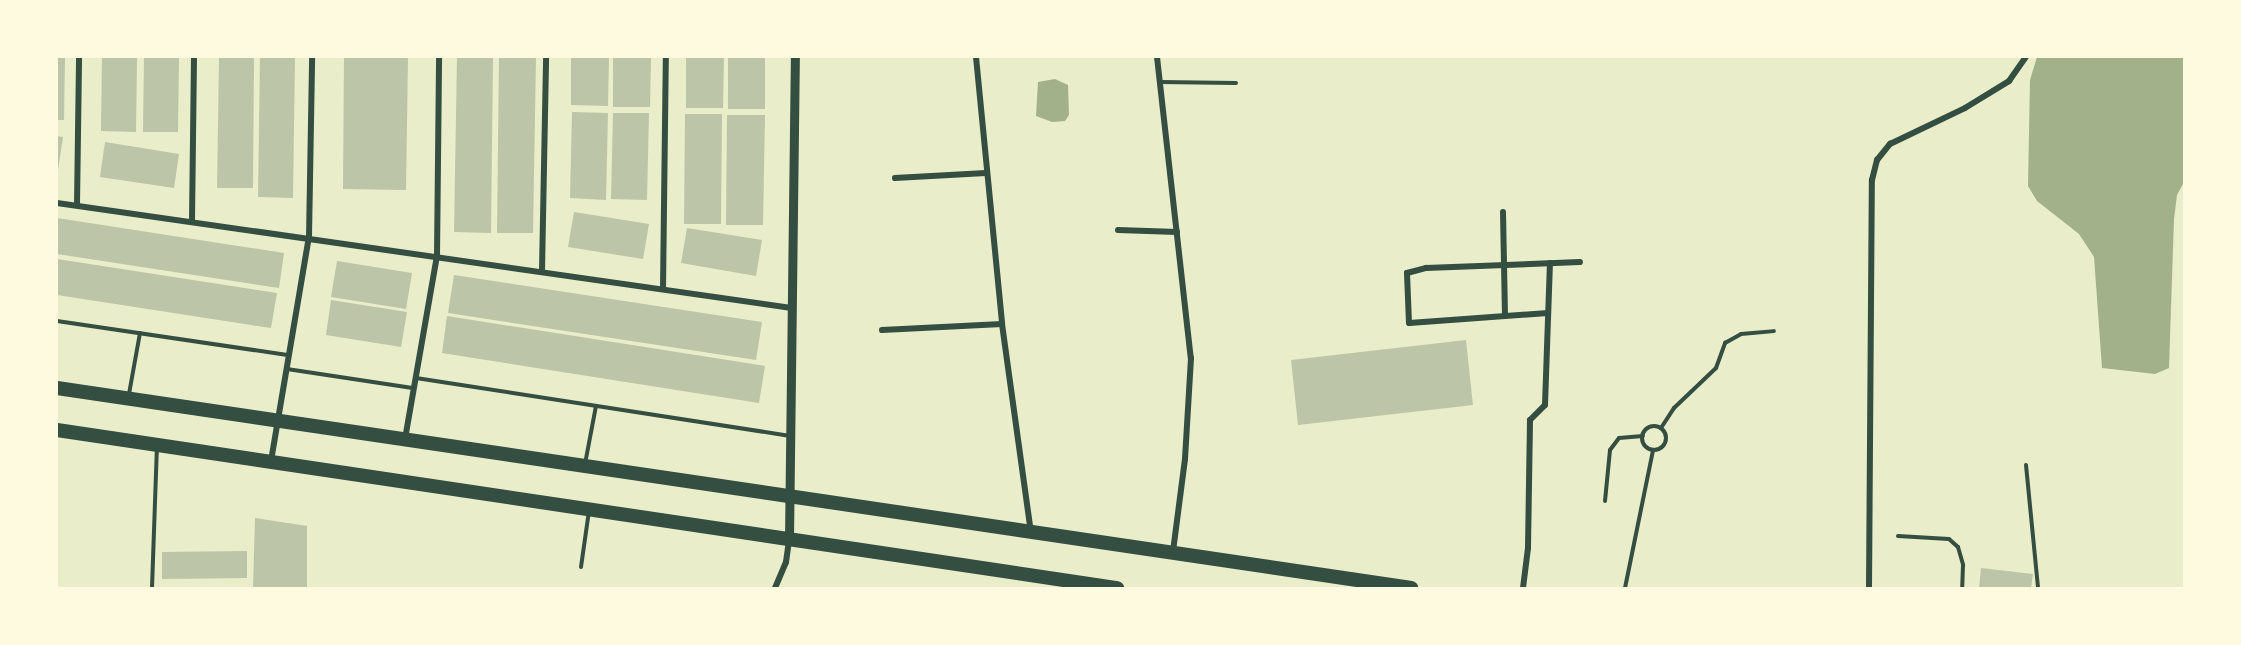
<!DOCTYPE html>
<html>
<head>
<meta charset="utf-8">
<style>
  body { margin:0 }
  #map { position:relative; width:2241px; height:645px; overflow:hidden; background:#e9edc9; font-family:"Asap Condensed",sans-serif }
  div>[style] { position:absolute }
  .water>* { inset:0; background:#a3b18a }
  .building>* { inset:0; background:#bcc5a7 }
  .service>* { height:4px; margin:-2px; padding:0 2px; transform-origin:2px; border-radius:2px; background:#344e41 }
  .service>.ring { margin:-2px; padding:0; box-sizing:content-box; background:none; border:4px solid #344e41; border-radius:50% }
  .minor>* { height:6px; margin:-3px; padding:0 3px; transform-origin:3px; border-radius:3px; background:#344e41 }
  .tertiary>* { height:9px; margin:-4.5px; padding:0 4.5px; transform-origin:4.5px; border-radius:4.5px; background:#344e41 }
  .trunk>* { height:14px; margin:-7px; padding:0 7px; transform-origin:7px; border-radius:7px; background:#344e41 }
  span { translate:-50% -50%; white-space:nowrap; text-align:center; line-height:1.15; -webkit-text-stroke:5px #fefae0; paint-order:stroke }
  .frame { position:absolute; inset:0; border:58px solid #fefae0; pointer-events:none }
</style>
</head>
<body>
<div id="map">
  <div class="water">
    <div style="clip-path:polygon(2037px 57px,2184px 57px,2184px 182px,2177px 195px,2174px 219px,2169px 368px,2155px 374px,2102px 368px,2094px 257px,2079px 234px,2037px 201px,2028px 186px,2030px 80px)"></div>
    <div style="clip-path:polygon(1055px 79px,1068px 85px,1069px 115px,1065px 121px,1052px 122px,1036px 116px,1038px 82px)"></div>
  </div>
  <div class="building">
    <div style="clip-path:polygon(57px 57px,65px 57px,64px 120px,57px 120px)"></div>
    <div style="clip-path:polygon(102px 57px,137px 57px,136px 132px,101px 131px)"></div>
    <div style="clip-path:polygon(144px 57px,179px 57px,178px 132px,143px 132px)"></div>
    <div style="clip-path:polygon(219px 57px,254px 57px,253px 188px,217px 188px)"></div>
    <div style="clip-path:polygon(260px 57px,295px 57px,293px 198px,258px 197px)"></div>
    <div style="clip-path:polygon(344px 57px,408px 57px,406px 190px,343px 189px)"></div>
    <div style="clip-path:polygon(457px 57px,493px 57px,491px 233px,454px 232px)"></div>
    <div style="clip-path:polygon(499px 57px,536px 57px,533px 233px,497px 233px)"></div>
    <div style="clip-path:polygon(571px 57px,609px 57px,608px 106px,571px 105px)"></div>
    <div style="clip-path:polygon(613px 57px,651px 57px,650px 107px,613px 107px)"></div>
    <div style="clip-path:polygon(686px 57px,724px 57px,723px 108px,686px 108px)"></div>
    <div style="clip-path:polygon(728px 57px,765px 57px,765px 109px,728px 109px)"></div>
    <div style="clip-path:polygon(572px 112px,608px 113px,606px 200px,570px 198px)"></div>
    <div style="clip-path:polygon(613px 113px,649px 113px,647px 200px,611px 199px)"></div>
    <div style="clip-path:polygon(685px 114px,722px 114px,721px 224px,684px 224px)"></div>
    <div style="clip-path:polygon(727px 115px,765px 115px,763px 225px,726px 225px)"></div>
    <div style="clip-path:polygon(57px 136px,63px 137px,58px 170px,57px 170px)"></div>
    <div style="clip-path:polygon(105px 142px,179px 154px,174px 188px,100px 177px)"></div>
    <div style="clip-path:polygon(574px 212px,649px 224px,643px 259px,568px 247px)"></div>
    <div style="clip-path:polygon(57px 218px,284px 253px,279px 288px,57px 254px)"></div>
    <div style="clip-path:polygon(687px 228px,762px 240px,756px 276px,681px 263px)"></div>
    <div style="clip-path:polygon(57px 259px,277px 293px,271px 328px,57px 295px)"></div>
    <div style="clip-path:polygon(337px 261px,412px 273px,406px 309px,331px 297px)"></div>
    <div style="clip-path:polygon(454px 275px,762px 322px,756px 360px,448px 313px)"></div>
    <div style="clip-path:polygon(331px 300px,407px 312px,401px 347px,326px 335px)"></div>
    <div style="clip-path:polygon(447px 316px,765px 366px,759px 403px,442px 353px)"></div>
    <div style="clip-path:polygon(1466px 340px,1473px 405px,1298px 425px,1291px 360px)"></div>
    <div style="clip-path:polygon(255px 518px,307px 526px,307px 588px,253px 588px)"></div>
    <div style="clip-path:polygon(247px 551px,247px 578px,162px 579px,162px 552px)"></div>
    <div style="clip-path:polygon(1981px 568px,2033px 574px,2031px 588px,1979px 588px)"></div>
  </div>
  <div class="service">
    <div style="left:1160px;top:82px;width:76px;rotate:0.8deg"></div>
    <div style="left:57px;top:321px;width:233px;rotate:8.4deg"></div>
    <div style="left:287px;top:369px;width:127px;rotate:8.6deg"></div>
    <div style="left:416px;top:378px;width:377px;rotate:8.8deg"></div>
    <div style="left:129px;top:394px;width:62px;rotate:-79.8deg"></div>
    <div class="ring" style="left:1642px;top:426px;width:20px;height:20px"></div>
    <div style="left:1661px;top:428px;width:24px;rotate:-57deg"></div>
    <div style="left:1674px;top:408px;width:58px;rotate:-43.6deg"></div>
    <div style="left:1716px;top:368px;width:27px;rotate:-70deg"></div>
    <div style="left:1725px;top:343px;width:18px;rotate:-29deg"></div>
    <div style="left:1741px;top:334px;width:33px;rotate:-5deg"></div>
    <div style="left:585px;top:464px;width:59px;rotate:-79.3deg"></div>
    <div style="left:2026px;top:465px;width:124px;rotate:84.4deg"></div>
    <div style="left:1605px;top:501px;width:51px;rotate:-84.4deg"></div>
    <div style="left:1610px;top:450px;width:15px;rotate:-53deg"></div>
    <div style="left:1619px;top:438px;width:24px;rotate:-5deg"></div>
    <div style="left:1898px;top:536px;width:51px;rotate:3.4deg"></div>
    <div style="left:1949px;top:539px;width:12px;rotate:42deg"></div>
    <div style="left:1958px;top:547px;width:19px;rotate:74deg"></div>
    <div style="left:1963px;top:565px;width:23px;rotate:92deg"></div>
    <div style="left:581px;top:567px;width:57px;rotate:-81.9deg"></div>
    <div style="left:152px;top:588px;width:140px;rotate:-88deg"></div>
    <div style="left:1625px;top:588px;width:141px;rotate:-78.5deg"></div>
  </div>
  <div class="minor">
    <div style="left:976px;top:57px;width:268px;rotate:84.4deg"></div>
    <div style="left:1002px;top:324px;width:210px;rotate:82.1deg"></div>
    <div style="left:1157px;top:57px;width:303px;rotate:83.6deg"></div>
    <div style="left:1191px;top:358px;width:101px;rotate:93.4deg"></div>
    <div style="left:1185px;top:459px;width:94px;rotate:97.4deg"></div>
    <div style="left:895px;top:178px;width:91px;rotate:-3.1deg"></div>
    <div style="left:57px;top:203px;width:742px;rotate:8.13deg"></div>
    <div style="left:77px;top:205px;width:148px;rotate:-89.2deg"></div>
    <div style="left:1503px;top:212px;width:104px;rotate:88.9deg"></div>
    <div style="left:192px;top:221px;width:164px;rotate:-89.3deg"></div>
    <div style="left:1118px;top:230px;width:59px;rotate:1.9deg"></div>
    <div style="left:542px;top:271px;width:214px;rotate:-88.9deg"></div>
    <div style="left:663px;top:289px;width:232px;rotate:-89.3deg"></div>
    <div style="left:1548px;top:313px;width:139px;rotate:175.9deg"></div>
    <div style="left:1409px;top:323px;width:50px;rotate:-92.3deg"></div>
    <div style="left:1407px;top:273px;width:20px;rotate:-15deg"></div>
    <div style="left:1426px;top:268px;width:154px;rotate:-2.2deg"></div>
    <div style="left:882px;top:330px;width:120px;rotate:-2.9deg"></div>
    <div style="left:405px;top:439px;width:186px;rotate:-80.1deg"></div>
    <div style="left:437px;top:256px;width:199px;rotate:-89.4deg"></div>
    <div style="left:271px;top:461px;width:227px;rotate:-80.4deg"></div>
    <div style="left:309px;top:237px;width:180px;rotate:-89deg"></div>
    <div style="left:775px;top:588px;width:28px;rotate:-67deg"></div>
    <div style="left:786px;top:562px;width:22px;rotate:-82deg"></div>
    <div style="left:1523px;top:588px;width:40px;rotate:-82.9deg"></div>
    <div style="left:1528px;top:548px;width:128px;rotate:-89.1deg"></div>
    <div style="left:1530px;top:420px;width:21px;rotate:-45deg"></div>
    <div style="left:1545px;top:405px;width:142px;rotate:-88deg"></div>
    <div style="left:1869px;top:588px;width:408px;rotate:-89.6deg"></div>
    <div style="left:1872px;top:180px;width:21px;rotate:-76deg"></div>
    <div style="left:1877px;top:160px;width:21px;rotate:-51deg"></div>
    <div style="left:1890px;top:144px;width:83px;rotate:-25.6deg"></div>
    <div style="left:1965px;top:108px;width:52px;rotate:-31.5deg"></div>
    <div style="left:2009px;top:81px;width:29px;rotate:-55deg"></div>
  </div>
  <div class="tertiary">
    <div style="left:789px;top:539px;width:482px;rotate:-89.3deg"></div>
  </div>
  <div class="trunk">
    <div style="left:57px;top:388px;width:1369px;rotate:8.4deg"></div>
    <div style="left:57px;top:430px;width:1072px;rotate:8.48deg"></div>
  </div>
  <div class="frame"></div>
</div>
</body>
</html>
